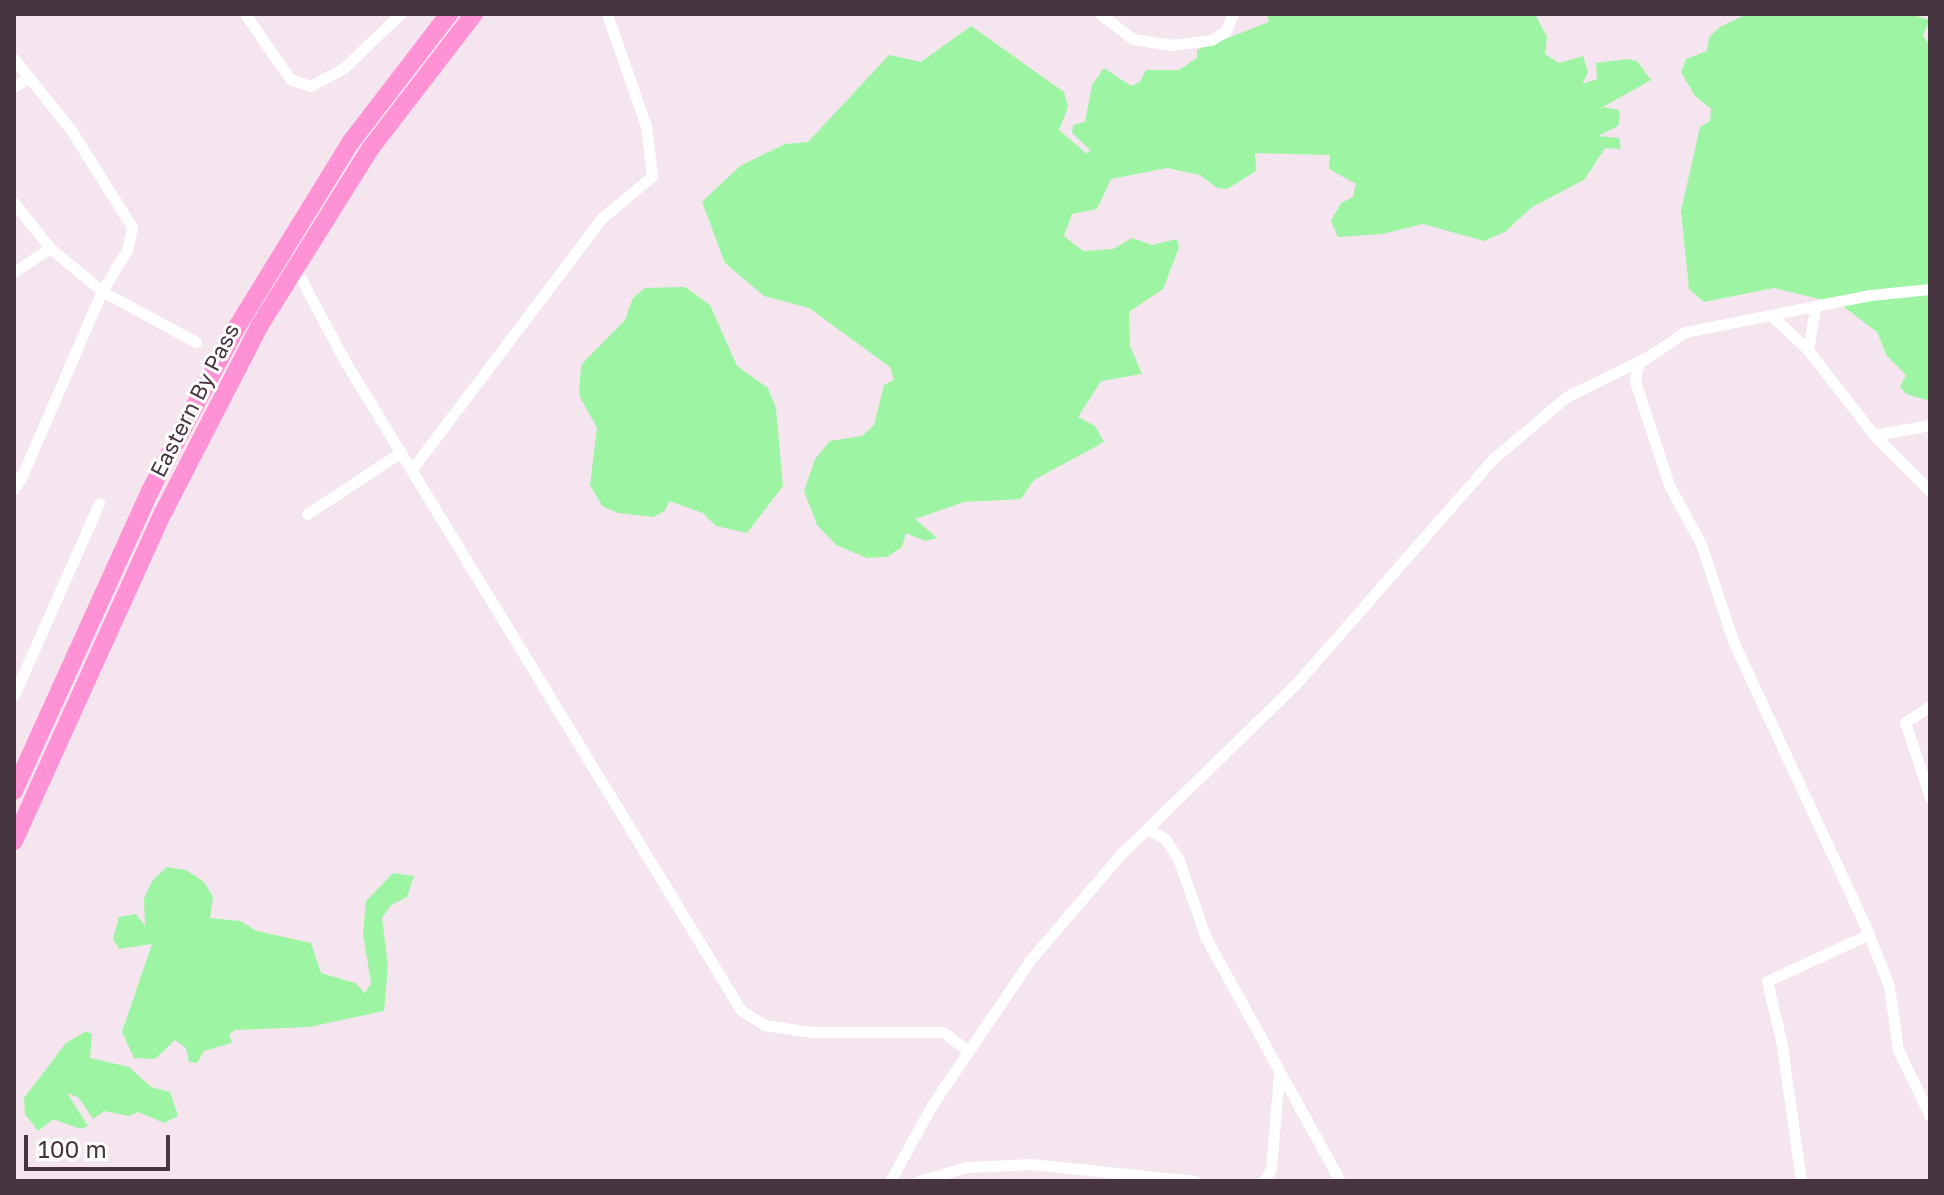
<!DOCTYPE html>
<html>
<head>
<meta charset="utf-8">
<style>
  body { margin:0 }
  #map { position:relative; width:1944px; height:1195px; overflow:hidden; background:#f4e5ee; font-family:"Golos Text",sans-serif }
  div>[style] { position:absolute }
  .water>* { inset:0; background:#9df5a4 }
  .minor>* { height:11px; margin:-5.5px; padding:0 5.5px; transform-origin:5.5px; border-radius:5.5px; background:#fff }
  .primary>* { height:18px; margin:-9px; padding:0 9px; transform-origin:9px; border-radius:9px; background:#ff92d5 }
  span { translate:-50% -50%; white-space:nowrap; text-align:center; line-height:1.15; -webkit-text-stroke:6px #fff; paint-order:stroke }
  .street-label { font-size:22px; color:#463441 }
  .frame { position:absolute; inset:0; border:16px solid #463441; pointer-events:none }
  .scale { position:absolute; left:24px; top:1135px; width:146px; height:36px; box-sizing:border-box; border:4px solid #463441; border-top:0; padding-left:10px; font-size:24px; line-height:28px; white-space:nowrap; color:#463441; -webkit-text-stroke:6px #fff; paint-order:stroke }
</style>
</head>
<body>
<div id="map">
  <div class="water">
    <div style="clip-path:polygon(1267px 14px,1535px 14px,1547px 37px,1545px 54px,1559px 63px,1583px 56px,1588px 72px,1582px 84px,1597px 79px,1596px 63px,1627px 59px,1637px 61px,1651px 80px,1603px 107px,1619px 110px,1620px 116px,1618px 126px,1598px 136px,1619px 138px,1621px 149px,1605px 148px,1584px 180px,1532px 207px,1505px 232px,1484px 241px,1423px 224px,1382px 234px,1338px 237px,1331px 221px,1341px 203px,1353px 197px,1356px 184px,1329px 169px,1330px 155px,1255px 153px,1256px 171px,1227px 189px,1217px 188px,1200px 175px,1167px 168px,1111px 179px,1097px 209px,1072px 214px,1064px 236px,1083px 251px,1113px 249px,1132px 238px,1152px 245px,1177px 239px,1179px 248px,1163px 289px,1129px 312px,1130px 346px,1142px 374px,1101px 381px,1078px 417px,1095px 426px,1104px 442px,1034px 480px,1021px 499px,964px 502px,915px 519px,937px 538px,925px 541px,906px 533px,902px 547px,887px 557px,867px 558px,836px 545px,817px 525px,804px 491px,815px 459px,830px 441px,862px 436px,874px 425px,884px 385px,894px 380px,890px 367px,809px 308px,764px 296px,725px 263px,702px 202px,740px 166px,785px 144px,808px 142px,889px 55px,921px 62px,971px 26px,1064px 92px,1068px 107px,1059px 130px,1087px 154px,1090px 150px,1072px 133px,1073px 125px,1085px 122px,1092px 85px,1104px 68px,1131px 86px,1140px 82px,1146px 70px,1179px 70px,1197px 58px,1197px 50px,1269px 22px)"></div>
    <div style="clip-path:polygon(1747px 14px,1909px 14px,1930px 20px,1923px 35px,1930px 47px,1930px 401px,1906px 394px,1900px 387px,1906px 375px,1887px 356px,1877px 332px,1840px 304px,1774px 288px,1704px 302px,1689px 289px,1681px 211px,1700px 127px,1710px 121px,1711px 109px,1695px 96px,1681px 72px,1686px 59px,1707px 51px,1709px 37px,1720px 27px)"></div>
    <div style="clip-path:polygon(685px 287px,710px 305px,737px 366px,768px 388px,776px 408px,783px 486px,747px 533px,716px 526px,703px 513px,669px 501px,665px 511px,653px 517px,618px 513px,602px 506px,590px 485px,597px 428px,579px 395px,581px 365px,625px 320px,633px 298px,645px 288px)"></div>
    <div style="clip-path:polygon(167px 867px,186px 870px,204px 882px,213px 897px,210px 918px,240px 921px,257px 931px,311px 943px,321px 973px,355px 983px,365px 993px,371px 983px,363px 934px,366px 901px,393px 873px,414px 876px,407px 897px,391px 905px,382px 918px,388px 966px,384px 1011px,309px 1027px,235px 1030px,229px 1035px,232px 1043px,204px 1051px,197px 1063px,189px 1062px,186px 1048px,175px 1040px,155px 1059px,134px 1058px,122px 1032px,152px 944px,119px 949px,113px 939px,119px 917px,136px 914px,145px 926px,144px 899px,152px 881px)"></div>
    <div style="clip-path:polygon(86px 1031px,92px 1034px,90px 1058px,129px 1067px,151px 1087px,170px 1092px,178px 1116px,164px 1123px,138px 1112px,129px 1116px,104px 1111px,93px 1119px,79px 1098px,67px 1093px,88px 1126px,80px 1129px,53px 1119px,38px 1131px,25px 1114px,24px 1098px,66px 1043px)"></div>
  </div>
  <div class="minor">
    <div style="left:245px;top:14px;width:79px;rotate:55.3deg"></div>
    <div style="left:290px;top:79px;width:21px;rotate:19deg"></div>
    <div style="left:310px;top:86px;width:38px;rotate:-28deg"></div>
    <div style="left:344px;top:68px;width:78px;rotate:-44deg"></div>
    <div style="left:1100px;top:14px;width:41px;rotate:37.1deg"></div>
    <div style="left:1133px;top:39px;width:37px;rotate:9deg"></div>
    <div style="left:1170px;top:45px;width:41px;rotate:-7deg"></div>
    <div style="left:1211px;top:40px;width:17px;rotate:-31deg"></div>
    <div style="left:1226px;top:31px;width:18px;rotate:-68deg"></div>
    <div style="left:14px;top:59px;width:91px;rotate:51.2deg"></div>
    <div style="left:71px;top:130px;width:115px;rotate:57.8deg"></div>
    <div style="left:132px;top:227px;width:24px;rotate:102deg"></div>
    <div style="left:127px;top:250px;width:48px;rotate:121.4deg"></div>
    <div style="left:102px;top:291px;width:204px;rotate:113.4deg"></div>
    <div style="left:14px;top:87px;width:16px;rotate:-35deg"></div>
    <div style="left:14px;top:203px;width:58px;rotate:51.3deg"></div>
    <div style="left:295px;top:268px;width:108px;rotate:61.8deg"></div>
    <div style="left:346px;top:363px;width:758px;rotate:58.6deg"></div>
    <div style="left:741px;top:1010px;width:27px;rotate:33deg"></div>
    <div style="left:764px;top:1025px;width:49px;rotate:8.3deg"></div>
    <div style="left:812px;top:1032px;width:131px"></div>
    <div style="left:943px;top:1032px;width:31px;rotate:37deg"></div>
    <div style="left:14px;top:272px;width:43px;rotate:-33.7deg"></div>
    <div style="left:50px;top:248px;width:67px;rotate:39.6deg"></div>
    <div style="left:102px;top:291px;width:107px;rotate:28.5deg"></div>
    <div style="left:1930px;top:289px;width:60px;rotate:174.3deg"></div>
    <div style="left:1870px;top:295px;width:189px;rotate:168.7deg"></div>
    <div style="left:1685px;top:332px;width:55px;rotate:146deg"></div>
    <div style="left:1639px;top:363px;width:18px;rotate:103deg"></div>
    <div style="left:1635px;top:381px;width:109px;rotate:71.9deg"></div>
    <div style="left:1669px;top:485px;width:67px;rotate:61.5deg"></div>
    <div style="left:1701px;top:544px;width:102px;rotate:71.7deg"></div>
    <div style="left:1733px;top:641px;width:313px;rotate:65.1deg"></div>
    <div style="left:1865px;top:925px;width:66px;rotate:68.5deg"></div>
    <div style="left:1889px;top:986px;width:65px;rotate:82deg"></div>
    <div style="left:1898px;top:1050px;width:73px;rotate:64.1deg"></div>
    <div style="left:1772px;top:316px;width:50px;rotate:43.4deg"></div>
    <div style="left:1808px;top:350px;width:108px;rotate:52.2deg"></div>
    <div style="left:1874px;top:435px;width:79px;rotate:45deg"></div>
    <div style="left:1808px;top:350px;width:42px;rotate:-80.3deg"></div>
    <div style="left:1874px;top:435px;width:57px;rotate:-10.1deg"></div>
    <div style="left:412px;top:469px;width:315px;rotate:-52.9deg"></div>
    <div style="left:602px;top:218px;width:65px;rotate:-40deg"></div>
    <div style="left:652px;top:176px;width:50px;rotate:-96.8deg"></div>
    <div style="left:646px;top:126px;width:119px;rotate:-109.2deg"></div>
    <div style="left:14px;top:489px;width:13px;rotate:-58deg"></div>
    <div style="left:21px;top:478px;width:6px;rotate:-171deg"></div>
    <div style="left:307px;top:514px;width:113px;rotate:-33.4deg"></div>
    <div style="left:14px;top:695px;width:210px;rotate:-66.1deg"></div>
    <div style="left:1930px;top:706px;width:30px;rotate:147deg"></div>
    <div style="left:1905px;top:722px;width:79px;rotate:71.6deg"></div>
    <div style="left:1148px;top:829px;width:20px;rotate:30deg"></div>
    <div style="left:1165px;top:839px;width:23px;rotate:56deg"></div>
    <div style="left:1178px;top:858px;width:85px;rotate:70.7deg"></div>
    <div style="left:1206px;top:938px;width:277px;rotate:61.1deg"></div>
    <div style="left:890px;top:1181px;width:87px;rotate:-61.1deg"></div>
    <div style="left:932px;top:1105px;width:176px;rotate:-55.9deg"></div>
    <div style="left:1031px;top:959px;width:140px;rotate:-49.4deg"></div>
    <div style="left:1122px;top:853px;width:240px;rotate:-44.2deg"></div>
    <div style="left:1294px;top:686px;width:302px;rotate:-48.8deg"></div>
    <div style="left:1493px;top:459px;width:96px;rotate:-40.3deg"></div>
    <div style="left:1566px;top:397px;width:93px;rotate:-26.3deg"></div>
    <div style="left:919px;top:1181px;width:49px;rotate:-16.6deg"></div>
    <div style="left:966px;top:1167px;width:65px;rotate:-2.6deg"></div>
    <div style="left:1031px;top:1164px;width:165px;rotate:5.9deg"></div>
    <div style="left:1263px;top:1181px;width:14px;rotate:-56deg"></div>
    <div style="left:1271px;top:1169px;width:96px;rotate:-85.2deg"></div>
    <div style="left:1801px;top:1181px;width:137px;rotate:-98deg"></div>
    <div style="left:1782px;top:1045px;width:66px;rotate:-103.2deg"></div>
    <div style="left:1767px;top:981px;width:112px;rotate:-24.7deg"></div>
  </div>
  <div class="primary">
    <div style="left:14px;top:791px;width:329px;rotate:-65.6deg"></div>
    <div style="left:150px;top:491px;width:182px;rotate:-62.2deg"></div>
    <div style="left:235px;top:330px;width:220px;rotate:-58.4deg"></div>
    <div style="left:350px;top:143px;width:163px;rotate:-52.5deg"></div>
    <div style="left:14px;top:841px;width:360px;rotate:-65.6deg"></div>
    <div style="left:163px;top:513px;width:212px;rotate:-62.7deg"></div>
    <div style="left:260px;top:325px;width:208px;rotate:-58deg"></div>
    <div style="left:370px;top:149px;width:170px;rotate:-52.4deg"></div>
  </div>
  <div class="street-label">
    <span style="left:194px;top:400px;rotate:-63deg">Eastern By Pass</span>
  </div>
  <div class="frame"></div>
  <div class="scale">100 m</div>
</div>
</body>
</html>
